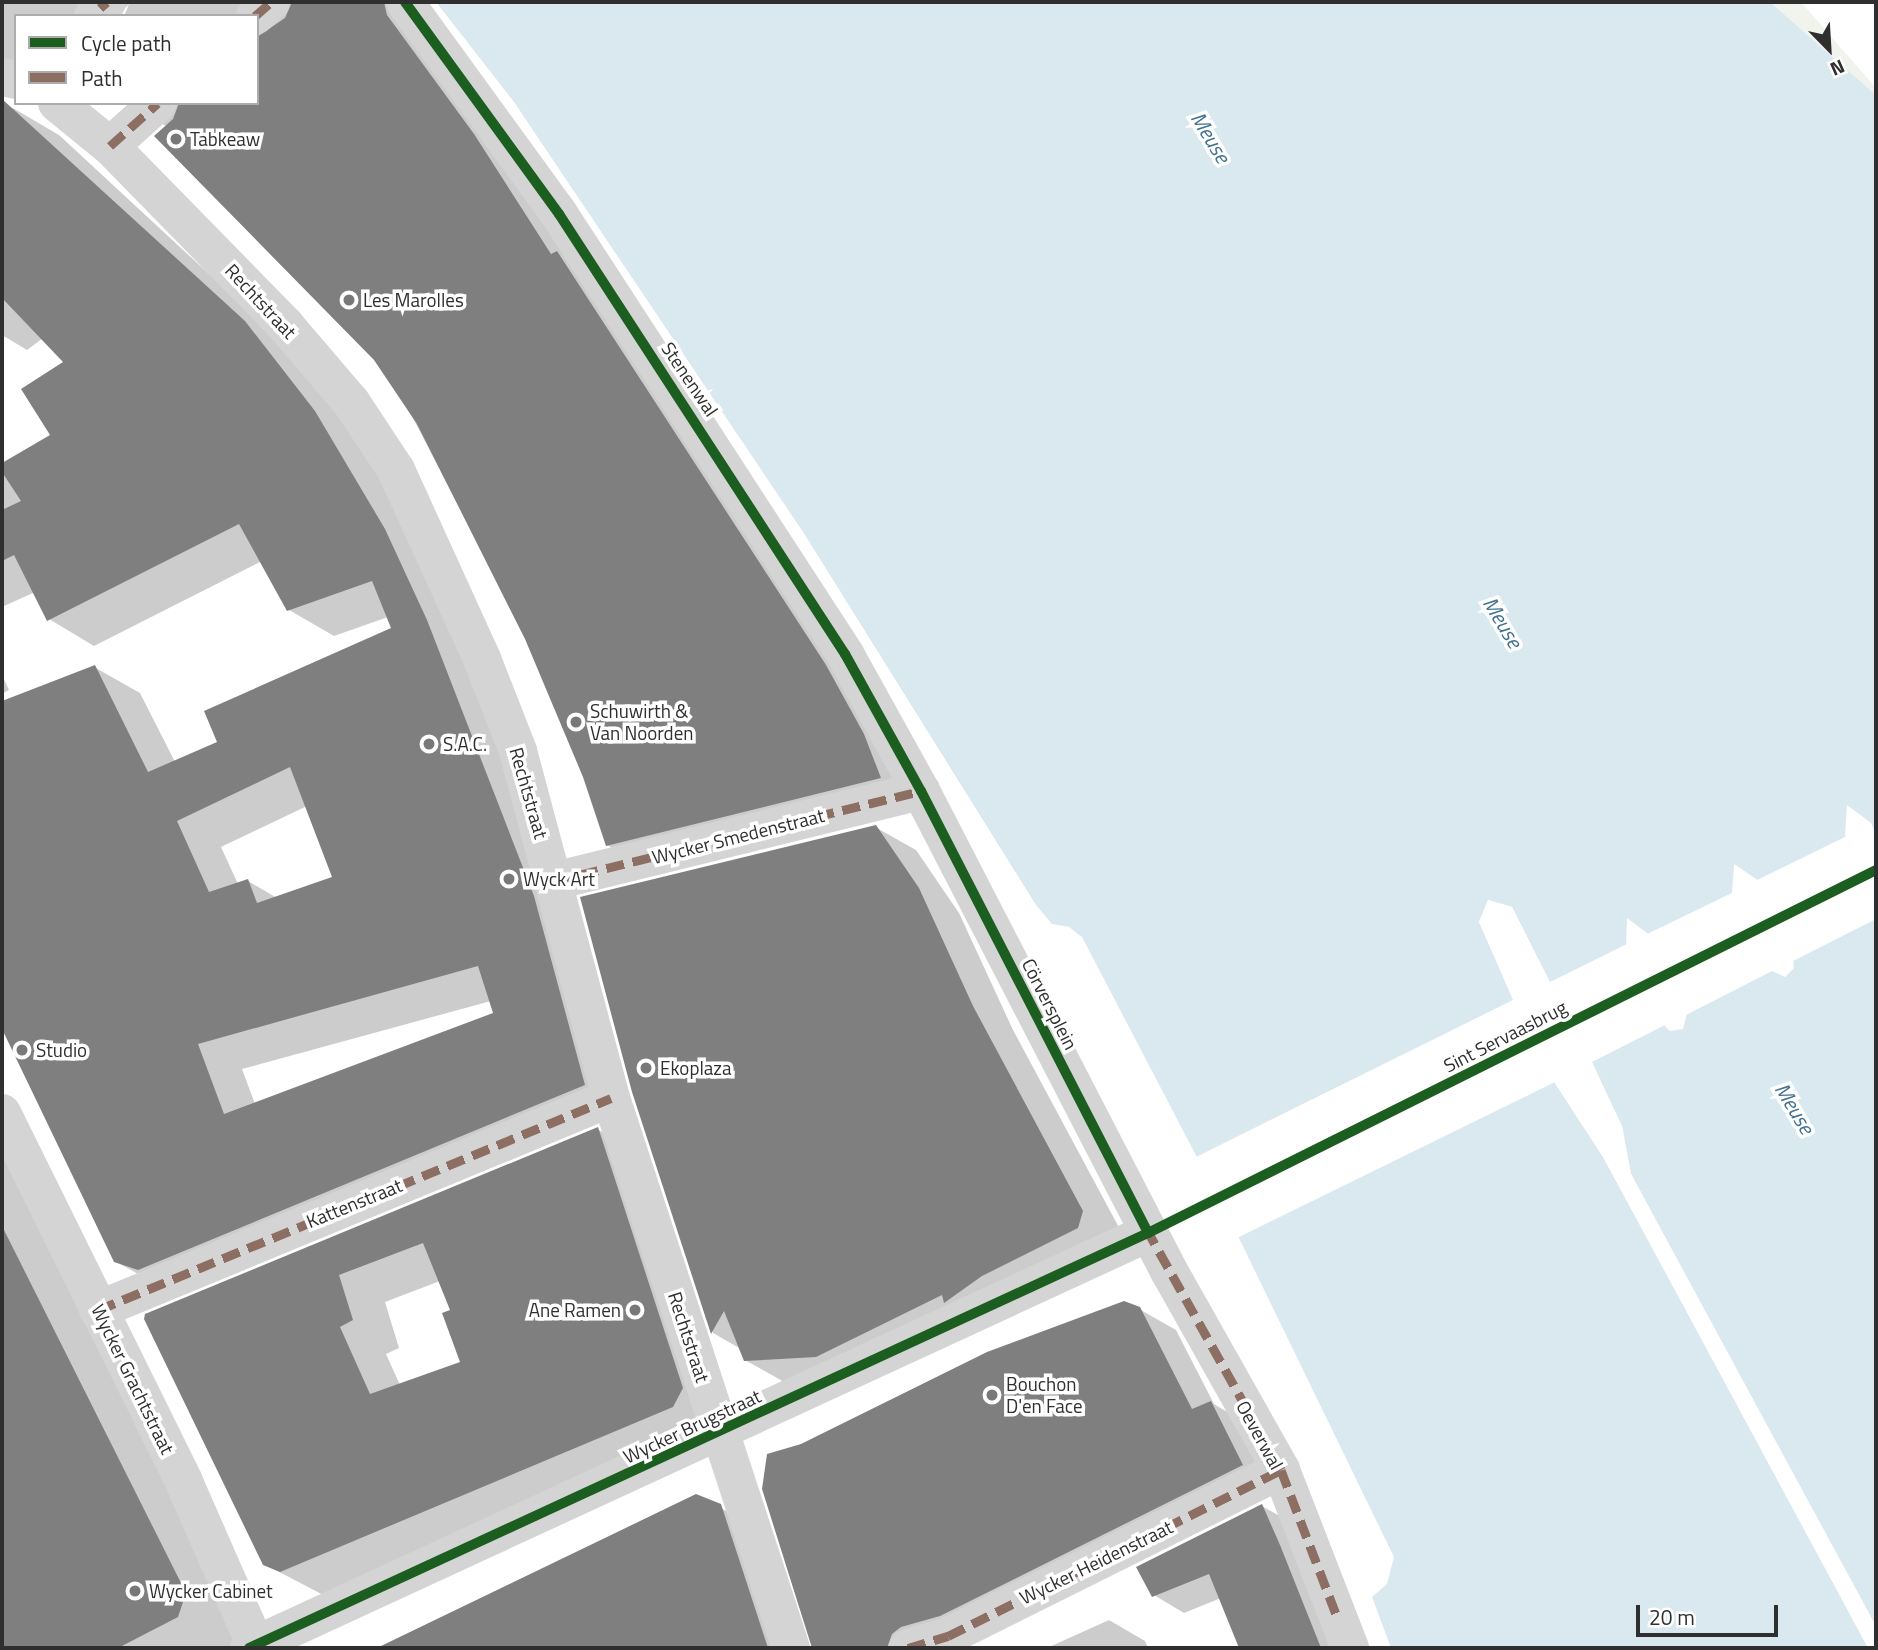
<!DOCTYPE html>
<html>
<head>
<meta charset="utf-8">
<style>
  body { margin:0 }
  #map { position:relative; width:1878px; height:1650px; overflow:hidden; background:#fff; font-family:"Titillium Web",sans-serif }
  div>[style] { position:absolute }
  .green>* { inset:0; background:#f1f4ec }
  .water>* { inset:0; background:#dae8f0 }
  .pier>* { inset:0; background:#fff }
  .shadow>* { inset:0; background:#0003 }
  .building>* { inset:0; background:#7f7f7f }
  .street>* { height:38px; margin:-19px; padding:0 19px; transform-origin:19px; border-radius:19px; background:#d4d4d4 }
  .quiet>* { height:9px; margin-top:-4.5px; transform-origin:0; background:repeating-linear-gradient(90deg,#8d6e63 0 18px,transparent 0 27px) }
  .cycleway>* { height:10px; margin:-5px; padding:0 5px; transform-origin:5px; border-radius:5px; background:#1b5e20 }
  .dots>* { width:19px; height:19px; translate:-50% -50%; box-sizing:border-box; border:4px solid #fff; border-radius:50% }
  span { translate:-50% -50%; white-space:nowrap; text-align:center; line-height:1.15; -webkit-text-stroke:7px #fff; paint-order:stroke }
  .poi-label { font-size:19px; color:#2f2f2f }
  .left { translate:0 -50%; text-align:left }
  .right { translate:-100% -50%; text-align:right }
  .street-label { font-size:19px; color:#2f2f2f }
  .water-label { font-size:21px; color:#40718e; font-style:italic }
  .frame { position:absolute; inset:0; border:4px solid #2f2f2f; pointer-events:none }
  .legend { position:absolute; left:14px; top:14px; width:245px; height:91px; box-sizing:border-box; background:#fff; border:2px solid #acacac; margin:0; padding:9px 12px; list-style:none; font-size:21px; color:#2f2f2f }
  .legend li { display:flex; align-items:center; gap:14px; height:35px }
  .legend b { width:35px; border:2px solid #acacac }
  .north { position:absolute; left:1794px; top:14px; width:70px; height:70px; -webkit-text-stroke:5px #fff; paint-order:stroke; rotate:156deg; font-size:19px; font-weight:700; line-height:28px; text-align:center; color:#2f2f2f }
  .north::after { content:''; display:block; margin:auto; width:24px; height:32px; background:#2f2f2f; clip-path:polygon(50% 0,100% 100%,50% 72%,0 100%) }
  .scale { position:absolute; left:1636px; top:1605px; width:142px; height:32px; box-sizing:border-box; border:4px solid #2f2f2f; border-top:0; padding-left:9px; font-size:21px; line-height:24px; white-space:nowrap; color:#2f2f2f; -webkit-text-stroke:5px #fff; paint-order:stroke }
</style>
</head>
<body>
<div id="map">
  <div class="green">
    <div style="clip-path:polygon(1770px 2px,1801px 2px,1876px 88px,1876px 95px)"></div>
  </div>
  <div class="water">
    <div style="clip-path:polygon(evenodd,436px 2px,1770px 2px,1876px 95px,1876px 835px,1871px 823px,1847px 805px,1845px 835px,1876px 899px,1876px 1626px,1631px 1174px,1622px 1126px,1512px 907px,1488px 900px,1479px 922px,1554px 1082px,1603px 1157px,1868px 1648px,1391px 1648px,1372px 1597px,1387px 1584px,1394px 1557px,1236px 1232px,1082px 937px,1069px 927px,1052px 924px,1036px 905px,805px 535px,514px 102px,436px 2px,1734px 864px,1759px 881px,1793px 958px,1794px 968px,1785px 977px,1770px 970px,1732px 894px,1734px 864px,436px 2px,1627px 918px,1651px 936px,1687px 1013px,1683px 1029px,1670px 1031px,1664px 1025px,1626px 948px,1627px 918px)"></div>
  </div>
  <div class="pier">
    <div style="clip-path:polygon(1849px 835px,1876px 891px,1876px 919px,1791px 962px,1753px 882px)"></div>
    <div style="clip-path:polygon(1736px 891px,1774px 970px,1684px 1016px,1645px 935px)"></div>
    <div style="clip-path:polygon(1488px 900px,1512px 907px,1550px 982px,1629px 943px,1667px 1024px,1592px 1062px,1622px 1126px,1631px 1174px,1876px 1629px,1628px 1175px,1619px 1127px,1519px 925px,1509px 910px,1490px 904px,1483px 922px,1558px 1080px,1606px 1156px,1872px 1648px,1603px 1157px,1555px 1082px,1235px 1239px,1192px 1159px,1513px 1000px,1479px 922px)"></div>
  </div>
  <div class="shadow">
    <div style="clip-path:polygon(2px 2px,412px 2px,929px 806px,656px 873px,607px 845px,584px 776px,527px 638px,401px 395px,375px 358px,166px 126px,126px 103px,257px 103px,257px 16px,124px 16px,129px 4px,117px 16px,16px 16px,16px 67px,2px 59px)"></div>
    <div style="clip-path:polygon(evenodd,13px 108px,59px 135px,290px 349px,360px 439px,430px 556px,629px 1111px,161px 1287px,115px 1261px,2px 1024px,2px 703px,94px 667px,140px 693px,175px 762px,219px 743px,393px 629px,388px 617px,334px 636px,289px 610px,262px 561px,94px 646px,49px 619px,35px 592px,2px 607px,2px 465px,52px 436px,66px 362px,43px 338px,27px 350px,2px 335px,2px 111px,13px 108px,307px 806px,334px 878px,277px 898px,248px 881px,238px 884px,221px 847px,307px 806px,13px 108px,491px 1001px,495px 1014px,255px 1104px,242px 1069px,491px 1001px)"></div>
    <div style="clip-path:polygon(2px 675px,9px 690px,2px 694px)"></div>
    <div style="clip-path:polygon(875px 827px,916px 850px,959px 913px,1013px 1030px,1123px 1235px,786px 1383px,745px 1360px,741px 1349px,713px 1333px,634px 1091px)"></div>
    <div style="clip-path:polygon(evenodd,597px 1129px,645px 1156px,730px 1416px,329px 1598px,264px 1564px,146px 1319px,597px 1129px,440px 1281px,453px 1311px,463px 1363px,400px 1385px,386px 1354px,399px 1348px,385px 1302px,440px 1281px)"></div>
    <div style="clip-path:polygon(2px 1150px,239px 1625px,231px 1648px,2px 1648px)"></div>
    <div style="clip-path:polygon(1139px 1309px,1176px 1330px,1214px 1404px,1247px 1424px,1278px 1485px,936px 1648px,812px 1648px,814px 1642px)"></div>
    <div style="clip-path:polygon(696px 1495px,757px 1527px,797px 1648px,377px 1648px)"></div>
    <div style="clip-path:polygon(1262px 1506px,1292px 1523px,1344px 1648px,1240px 1648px,1221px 1598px,1184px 1613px,1154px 1595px)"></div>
    <div style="clip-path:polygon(1109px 1620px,1145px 1641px,1148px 1648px,1047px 1648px)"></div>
  </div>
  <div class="building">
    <div style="clip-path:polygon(292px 2px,384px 2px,387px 15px,474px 134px,551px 254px,557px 251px,826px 665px,864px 734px,881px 778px,606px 846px,583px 777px,525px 639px,417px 424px,374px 360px,154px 136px,173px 119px,179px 103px,257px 103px,257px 37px,285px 18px)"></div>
    <div style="clip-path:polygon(evenodd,2px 99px,245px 321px,315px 411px,385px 529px,427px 620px,534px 896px,585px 1085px,138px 1270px,114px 1262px,2px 1029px,2px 701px,95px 665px,148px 772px,217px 742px,204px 711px,391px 628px,372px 581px,287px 611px,239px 524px,47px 621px,14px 555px,2px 561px,2px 510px,21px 501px,2px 472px,2px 463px,50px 435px,21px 389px,63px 362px,2px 298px,2px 99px,290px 767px,332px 877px,257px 903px,248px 879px,209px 892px,177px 821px,290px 767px,2px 99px,478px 966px,493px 1013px,224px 1114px,198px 1044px,478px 966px)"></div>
    <div style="clip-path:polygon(876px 825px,919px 888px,973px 1006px,1083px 1211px,1078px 1228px,982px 1276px,944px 1303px,942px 1295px,816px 1357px,744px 1361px,724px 1311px,711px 1334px,632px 1092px,580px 897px)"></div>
    <div style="clip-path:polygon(evenodd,598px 1127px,683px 1388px,673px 1407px,280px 1572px,263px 1565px,144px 1319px,145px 1314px,598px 1127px,423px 1243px,450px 1310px,442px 1313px,460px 1362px,370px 1394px,340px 1327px,353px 1320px,339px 1275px,423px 1243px)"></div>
    <div style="clip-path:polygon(2px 1226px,186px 1593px,178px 1617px,118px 1648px,2px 1648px)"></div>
    <div style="clip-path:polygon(1124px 1301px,1140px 1307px,1192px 1409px,1211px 1401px,1243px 1465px,940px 1616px,901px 1627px,892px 1634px,887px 1648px,812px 1648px,762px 1489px,767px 1454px,801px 1444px,987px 1352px)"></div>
    <div style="clip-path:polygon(696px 1494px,721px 1504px,768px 1648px,377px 1648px)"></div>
    <div style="clip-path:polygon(1262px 1504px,1280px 1545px,1321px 1648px,1239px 1648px,1209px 1574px,1152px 1597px,1136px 1567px)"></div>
  </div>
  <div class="street">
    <div style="left:405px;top:2px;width:262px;rotate:54deg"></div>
    <div style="left:559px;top:214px;width:525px;rotate:56.98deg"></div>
    <div style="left:845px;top:654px;width:157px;rotate:61deg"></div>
    <div style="left:921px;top:791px;width:540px;rotate:62.68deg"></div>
    <div style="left:1169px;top:1271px;width:228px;rotate:60.6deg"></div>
    <div style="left:1281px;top:1470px;width:191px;rotate:68.8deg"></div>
    <div style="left:93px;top:16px;width:20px;rotate:-45deg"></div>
    <div style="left:255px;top:16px;width:21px;rotate:-41deg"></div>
    <div style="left:2px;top:77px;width:14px;rotate:12deg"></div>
    <div style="left:57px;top:103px;width:68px;rotate:39.1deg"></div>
    <div style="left:110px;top:146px;width:252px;rotate:45.6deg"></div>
    <div style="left:286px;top:326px;width:100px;rotate:49.5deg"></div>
    <div style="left:351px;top:402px;width:82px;rotate:56.5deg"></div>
    <div style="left:396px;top:470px;width:208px;rotate:65.5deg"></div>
    <div style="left:482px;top:659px;width:99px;rotate:68.6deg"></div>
    <div style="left:518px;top:751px;width:359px;rotate:75deg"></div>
    <div style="left:611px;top:1098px;width:579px;rotate:71.88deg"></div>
    <div style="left:110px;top:146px;width:64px;rotate:-41.9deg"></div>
    <div style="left:554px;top:881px;width:378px;rotate:-13.8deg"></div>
    <div style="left:2px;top:1113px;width:411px;rotate:63.7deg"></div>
    <div style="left:184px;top:1482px;width:181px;rotate:66.3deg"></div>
    <div style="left:98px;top:1310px;width:555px;rotate:-22.45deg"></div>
    <div style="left:249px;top:1648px;width:990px;rotate:-24.78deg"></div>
    <div style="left:908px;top:1648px;width:42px;rotate:-16.7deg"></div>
    <div style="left:948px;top:1636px;width:372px;rotate:-26.5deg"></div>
  </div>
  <div class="quiet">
    <div style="left:100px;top:8px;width:9px;rotate:-41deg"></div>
    <div style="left:255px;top:16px;width:21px;rotate:-41deg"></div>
    <div style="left:110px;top:146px;width:64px;rotate:-41.9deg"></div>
    <div style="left:554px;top:881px;width:378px;rotate:-13.8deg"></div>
    <div style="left:1146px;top:1228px;width:277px;rotate:60.8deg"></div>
    <div style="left:1281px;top:1470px;width:154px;rotate:69.1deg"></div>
    <div style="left:98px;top:1310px;width:555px;rotate:-22.45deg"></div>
    <div style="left:908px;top:1648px;width:42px;rotate:-16.7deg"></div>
    <div style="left:948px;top:1636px;width:372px;rotate:-26.5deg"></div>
  </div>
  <div class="cycleway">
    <div style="left:405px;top:2px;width:262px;rotate:54deg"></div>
    <div style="left:559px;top:214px;width:525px;rotate:56.98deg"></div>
    <div style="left:845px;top:654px;width:157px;rotate:61deg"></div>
    <div style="left:921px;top:791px;width:497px;rotate:62.8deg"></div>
    <div style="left:249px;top:1648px;width:990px;rotate:-24.78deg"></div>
    <div style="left:1148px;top:1233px;width:813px;rotate:-26.5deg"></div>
  </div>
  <div class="dots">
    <div style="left:176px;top:139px;background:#787878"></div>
    <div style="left:349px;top:300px;background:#787878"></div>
    <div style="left:576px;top:722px;background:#787878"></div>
    <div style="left:429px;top:744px;background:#787878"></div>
    <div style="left:509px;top:879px;background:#787878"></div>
    <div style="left:22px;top:1050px;background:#787878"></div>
    <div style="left:646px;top:1068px;background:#787878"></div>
    <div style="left:635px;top:1310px;background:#787878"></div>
    <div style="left:992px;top:1395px;background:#787878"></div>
    <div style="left:135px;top:1591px;background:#787878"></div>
  </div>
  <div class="poi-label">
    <span class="left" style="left:190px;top:139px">Tabkeaw</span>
    <span class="left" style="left:363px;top:300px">Les Marolles</span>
    <span class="left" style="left:590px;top:722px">Schuwirth &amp;<br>Van Noorden</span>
    <span class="left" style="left:443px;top:744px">S.A.C.</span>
    <span class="left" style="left:523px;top:879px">Wyck Art</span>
    <span class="left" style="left:36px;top:1050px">Studio</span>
    <span class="left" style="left:660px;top:1068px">Ekoplaza</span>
    <span class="right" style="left:621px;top:1310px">Ane Ramen</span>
    <span class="left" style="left:1006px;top:1395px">Bouchon<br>D'en Face</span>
    <span class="left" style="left:149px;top:1591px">Wycker Cabinet</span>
  </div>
  <div class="street-label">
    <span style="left:261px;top:301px;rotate:47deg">Rechtstraat</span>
    <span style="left:690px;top:379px;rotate:56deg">Stenenwal</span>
    <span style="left:529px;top:793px;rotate:74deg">Rechtstraat</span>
    <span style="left:738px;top:836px;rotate:-14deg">Wycker Smedenstraat</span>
    <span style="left:1050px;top:1004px;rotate:63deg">Cörversplein</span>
    <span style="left:1505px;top:1036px;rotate:-27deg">Sint Servaasbrug</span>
    <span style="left:354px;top:1203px;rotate:-22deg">Kattenstraat</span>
    <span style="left:689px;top:1337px;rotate:72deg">Rechtstraat</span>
    <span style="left:133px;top:1379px;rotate:64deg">Wycker Grachtstraat</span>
    <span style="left:692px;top:1426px;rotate:-25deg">Wycker Brugstraat</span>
    <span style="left:1260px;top:1435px;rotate:61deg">Oeverwal</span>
    <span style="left:1096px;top:1562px;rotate:-26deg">Wycker Heidenstraat</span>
  </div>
  <div class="water-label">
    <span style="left:1211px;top:137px;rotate:59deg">Meuse</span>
    <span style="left:1503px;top:622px;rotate:59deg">Meuse</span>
    <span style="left:1795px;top:1108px;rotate:59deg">Meuse</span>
  </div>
  <div class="frame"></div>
  <ul class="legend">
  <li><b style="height:9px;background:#1b5e20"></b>Cycle path</li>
  <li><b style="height:9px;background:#8d6e63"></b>Path</li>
  </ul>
  <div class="north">N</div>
  <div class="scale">20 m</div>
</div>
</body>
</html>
